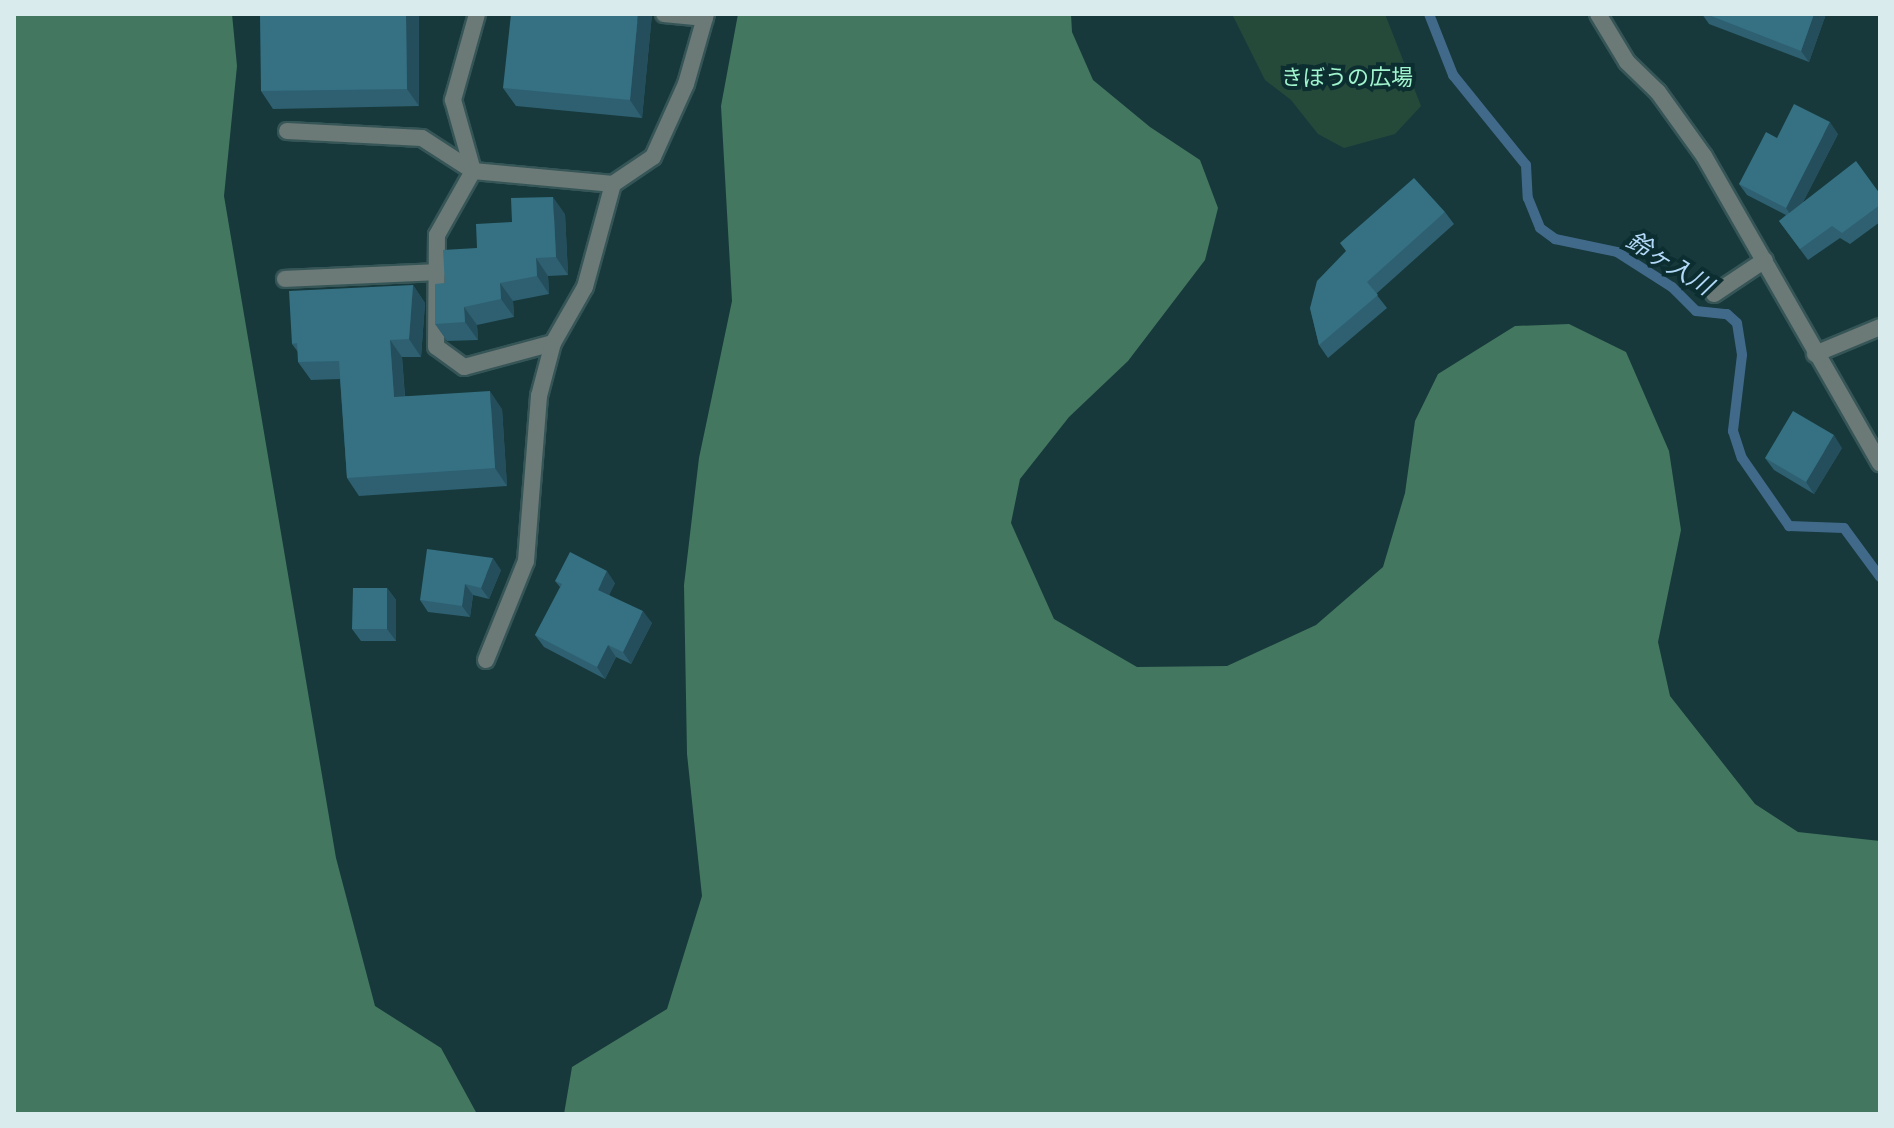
<!DOCTYPE html>
<html>
<head>
<meta charset="utf-8">
<style>
  body { margin:0 }
  #map { position:relative; width:1894px; height:1128px; overflow:hidden; background:#17393b; font-family:"Fira Sans Condensed","Noto Sans JP",sans-serif }
  div>[style] { position:absolute }
  .green>* { inset:0; background:#264a3a }
  .forest>* { inset:0; background:#437760 }
  .stream>* { height:10px; margin:-5px; padding:0 5px; transform-origin:5px; border-radius:5px; background:#416a8a }
  .roads { filter:drop-shadow(2px 0 #365557) drop-shadow(-2px 0 #365557) drop-shadow(0 2px #365557) drop-shadow(0 -2px #365557) }
  .service>* { height:16px; margin:-8px; padding:0 8px; transform-origin:8px; border-radius:8px; background:#6b7a77 }
  .minor>* { height:16px; margin:-8px; padding:0 8px; transform-origin:8px; border-radius:8px; background:#6b7a77 }
  .wall>* { inset:0; background:#2e6071 }
  .shaded-wall>* { inset:0; background:#254e5c }
  .building>* { inset:0; background:#357083 }
  span { translate:-50% -50%; white-space:nowrap; text-align:center; line-height:1.15; -webkit-text-stroke:8px #0c2e31; paint-order:stroke }
  .park-label { font-size:22px; color:#a1f5ce }
  .water-label { font-size:24px; color:#b3d9f8; font-style:italic }
  .frame { position:absolute; inset:0; border:16px solid #d9ebec; pointer-events:none }
</style>
</head>
<body>
<div id="map">
  <div class="green">
    <div style="clip-path:polygon(1232px 14px,1385px 14px,1421px 106px,1395px 134px,1344px 148px,1318px 134px,1291px 100px,1265px 80px)"></div>
  </div>
  <div class="forest">
    <div style="clip-path:polygon(14px 14px,232px 14px,237px 66px,224px 196px,336px 858px,375px 1006px,441px 1048px,477px 1114px,14px 1114px)"></div>
    <div style="clip-path:polygon(738px 14px,1071px 14px,1072px 32px,1093px 80px,1150px 127px,1200px 160px,1218px 208px,1205px 260px,1128px 361px,1069px 417px,1020px 479px,1011px 523px,1054px 619px,1137px 667px,1227px 666px,1316px 625px,1383px 567px,1405px 493px,1415px 421px,1438px 374px,1515px 326px,1569px 324px,1626px 352px,1669px 451px,1681px 530px,1658px 642px,1670px 696px,1755px 804px,1798px 832px,1880px 841px,1880px 1114px,564px 1114px,572px 1067px,667px 1009px,702px 896px,687px 754px,684px 585px,699px 458px,732px 301px,721px 106px)"></div>
  </div>
  <div class="stream">
    <div style="left:1429px;top:14px;width:66px;rotate:68.5deg"></div>
    <div style="left:1453px;top:75px;width:116px;rotate:51deg"></div>
    <div style="left:1526px;top:165px;width:33px;rotate:87deg"></div>
    <div style="left:1528px;top:198px;width:32px;rotate:68deg"></div>
    <div style="left:1540px;top:228px;width:19px;rotate:36deg"></div>
    <div style="left:1555px;top:239px;width:63px;rotate:11.8deg"></div>
    <div style="left:1617px;top:252px;width:65px;rotate:32.5deg"></div>
    <div style="left:1672px;top:287px;width:34px;rotate:45deg"></div>
    <div style="left:1696px;top:311px;width:31px;rotate:6deg"></div>
    <div style="left:1727px;top:314px;width:13px;rotate:42deg"></div>
    <div style="left:1737px;top:323px;width:32px;rotate:81deg"></div>
    <div style="left:1742px;top:355px;width:77px;rotate:96.8deg"></div>
    <div style="left:1733px;top:431px;width:28px;rotate:72deg"></div>
    <div style="left:1742px;top:458px;width:83px;rotate:55.3deg"></div>
    <div style="left:1789px;top:526px;width:55px;rotate:2.1deg"></div>
    <div style="left:1844px;top:528px;width:61px;rotate:53.7deg"></div>
  </div>
  <div class="roads">
    <div class="service">
      <div style="left:1815px;top:354px;width:70px;rotate:-22.6deg"></div>
    </div>
    <div class="minor">
      <div style="left:664px;top:14px;width:41px;rotate:5.6deg"></div>
      <div style="left:1598px;top:14px;width:56px;rotate:58.9deg"></div>
      <div style="left:1627px;top:62px;width:43px;rotate:44.1deg"></div>
      <div style="left:1658px;top:92px;width:79px;rotate:54.3deg"></div>
      <div style="left:1704px;top:156px;width:354px;rotate:60.2deg"></div>
      <div style="left:287px;top:131px;width:135px;rotate:3deg"></div>
      <div style="left:422px;top:138px;width:61px;rotate:32.9deg"></div>
      <div style="left:473px;top:171px;width:74px;rotate:-105.7deg"></div>
      <div style="left:453px;top:100px;width:89px;rotate:-74.4deg"></div>
      <div style="left:285px;top:279px;width:152px;rotate:-2.6deg"></div>
      <div style="left:1714px;top:294px;width:61px;rotate:-33.7deg"></div>
      <div style="left:553px;top:343px;width:92px;rotate:164.9deg"></div>
      <div style="left:464px;top:367px;width:34px;rotate:-144deg"></div>
      <div style="left:436px;top:347px;width:112px;rotate:-89.5deg"></div>
      <div style="left:437px;top:235px;width:73px;rotate:-60.6deg"></div>
      <div style="left:473px;top:171px;width:141px;rotate:5.3deg"></div>
      <div style="left:486px;top:660px;width:107px;rotate:-68deg"></div>
      <div style="left:526px;top:561px;width:166px;rotate:-85.5deg"></div>
      <div style="left:539px;top:396px;width:55px;rotate:-75.2deg"></div>
      <div style="left:553px;top:343px;width:64px;rotate:-60.3deg"></div>
      <div style="left:585px;top:287px;width:107px;rotate:-74.8deg"></div>
      <div style="left:613px;top:184px;width:48px;rotate:-34deg"></div>
      <div style="left:653px;top:157px;width:80px;rotate:-65.7deg"></div>
      <div style="left:686px;top:84px;width:73px;rotate:-74.1deg"></div>
    </div>
  </div>
  <div class="wall">
    <div style="clip-path:polygon(419px 14px,419px 106px,273px 109px,261px 91px,290px 15px)"></div>
    <div style="clip-path:polygon(652px 14px,642px 118px,516px 106px,503px 88px)"></div>
    <div style="clip-path:polygon(1702px 14px,1826px 14px,1809px 62px,1709px 24px)"></div>
    <div style="clip-path:polygon(1838px 134px,1803px 202px,1880px 194px,1880px 222px,1850px 244px,1840px 238px,1808px 260px,1779px 221px,1786px 215px,1747px 195px,1739px 184px,1777px 138px)"></div>
    <div style="clip-path:polygon(1445px 212px,1454px 224px,1376px 294px,1387px 308px,1328px 358px,1319px 345px,1310px 308px)"></div>
    <div style="clip-path:polygon(565px 214px,568px 275px,548px 276px,549px 294px,513px 301px,514px 317px,477px 325px,478px 340px,447px 341px,435px 324px,445px 283px,477px 248px,512px 222px)"></div>
    <div style="clip-path:polygon(413px 285px,425px 303px,421px 357px,402px 357px,405px 396px,502px 409px,507px 486px,359px 496px,347px 478px,340px 379px,311px 380px,298px 362px,298px 352px,292px 344px)"></div>
    <div style="clip-path:polygon(1842px 448px,1814px 494px,1774px 470px,1765px 458px)"></div>
    <div style="clip-path:polygon(501px 570px,489px 599px,473px 595px,470px 617px,428px 612px,420px 600px)"></div>
    <div style="clip-path:polygon(555px 581px,615px 583px,609px 595px,652px 623px,631px 664px,616px 657px,605px 679px,544px 647px,535px 635px,560px 587px)"></div>
    <div style="clip-path:polygon(387px 588px,396px 600px,396px 641px,361px 641px,352px 629px)"></div>
  </div>
  <div class="shaded-wall">
    <div style="clip-path:polygon(406px 14px,419px 14px,419px 106px,407px 89px)"></div>
    <div style="clip-path:polygon(638px 14px,652px 14px,642px 118px,630px 100px)"></div>
    <div style="clip-path:polygon(1814px 14px,1826px 14px,1809px 62px,1801px 51px)"></div>
    <div style="clip-path:polygon(1830px 122px,1838px 134px,1794px 220px,1786px 208px)"></div>
    <div style="clip-path:polygon(553px 197px,565px 214px,568px 275px,556px 257px)"></div>
    <div style="clip-path:polygon(536px 258px,548px 276px,549px 294px,537px 276px)"></div>
    <div style="clip-path:polygon(500px 283px,513px 301px,514px 317px,501px 299px)"></div>
    <div style="clip-path:polygon(413px 285px,425px 303px,421px 357px,409px 339px)"></div>
    <div style="clip-path:polygon(464px 307px,477px 325px,478px 340px,465px 322px)"></div>
    <div style="clip-path:polygon(390px 340px,402px 357px,406px 415px,394px 397px)"></div>
    <div style="clip-path:polygon(490px 391px,502px 409px,507px 486px,495px 468px)"></div>
    <div style="clip-path:polygon(1834px 435px,1842px 448px,1814px 494px,1806px 482px)"></div>
    <div style="clip-path:polygon(493px 558px,501px 570px,489px 599px,481px 588px)"></div>
    <div style="clip-path:polygon(607px 571px,615px 583px,606px 601px,598px 590px)"></div>
    <div style="clip-path:polygon(465px 584px,473px 595px,470px 617px,462px 606px)"></div>
    <div style="clip-path:polygon(387px 588px,396px 600px,396px 641px,387px 629px)"></div>
    <div style="clip-path:polygon(643px 611px,652px 623px,631px 664px,623px 652px)"></div>
    <div style="clip-path:polygon(608px 645px,616px 657px,605px 679px,597px 667px)"></div>
  </div>
  <div class="building">
    <div style="clip-path:polygon(290px 14px,406px 14px,407px 89px,261px 91px,260px 15px)"></div>
    <div style="clip-path:polygon(511px 14px,638px 14px,630px 100px,503px 88px)"></div>
    <div style="clip-path:polygon(1706px 14px,1814px 14px,1801px 51px)"></div>
    <div style="clip-path:polygon(1794px 104px,1830px 122px,1786px 208px,1739px 184px,1766px 132px,1777px 138px)"></div>
    <div style="clip-path:polygon(1856px 161px,1880px 194px,1880px 205px,1842px 233px,1832px 226px,1800px 249px,1779px 221px)"></div>
    <div style="clip-path:polygon(1414px 178px,1445px 212px,1367px 282px,1378px 295px,1319px 345px,1310px 308px,1317px 281px,1346px 251px,1340px 243px)"></div>
    <div style="clip-path:polygon(553px 197px,556px 257px,536px 258px,537px 276px,500px 283px,501px 299px,464px 307px,465px 322px,435px 324px,435px 284px,445px 283px,443px 250px,477px 248px,476px 224px,512px 222px,511px 198px)"></div>
    <div style="clip-path:polygon(413px 285px,409px 339px,390px 340px,394px 397px,490px 391px,495px 468px,347px 478px,339px 361px,298px 362px,297px 343px,292px 344px,289px 291px)"></div>
    <div style="clip-path:polygon(1793px 411px,1834px 435px,1806px 482px,1765px 458px)"></div>
    <div style="clip-path:polygon(427px 549px,493px 558px,481px 588px,465px 584px,462px 606px,420px 600px)"></div>
    <div style="clip-path:polygon(570px 552px,607px 571px,598px 590px,643px 611px,623px 652px,608px 645px,597px 667px,535px 635px,562px 584px,555px 581px)"></div>
    <div style="clip-path:polygon(353px 588px,387px 588px,387px 629px,352px 629px)"></div>
  </div>
  <div class="park-label">
    <span style="left:1347px;top:78px">きぼうの広場</span>
  </div>
  <div class="water-label">
    <span style="left:1669px;top:264px;rotate:32deg">鈴ヶ入川</span>
  </div>
  <div class="frame"></div>
</div>
</body>
</html>
